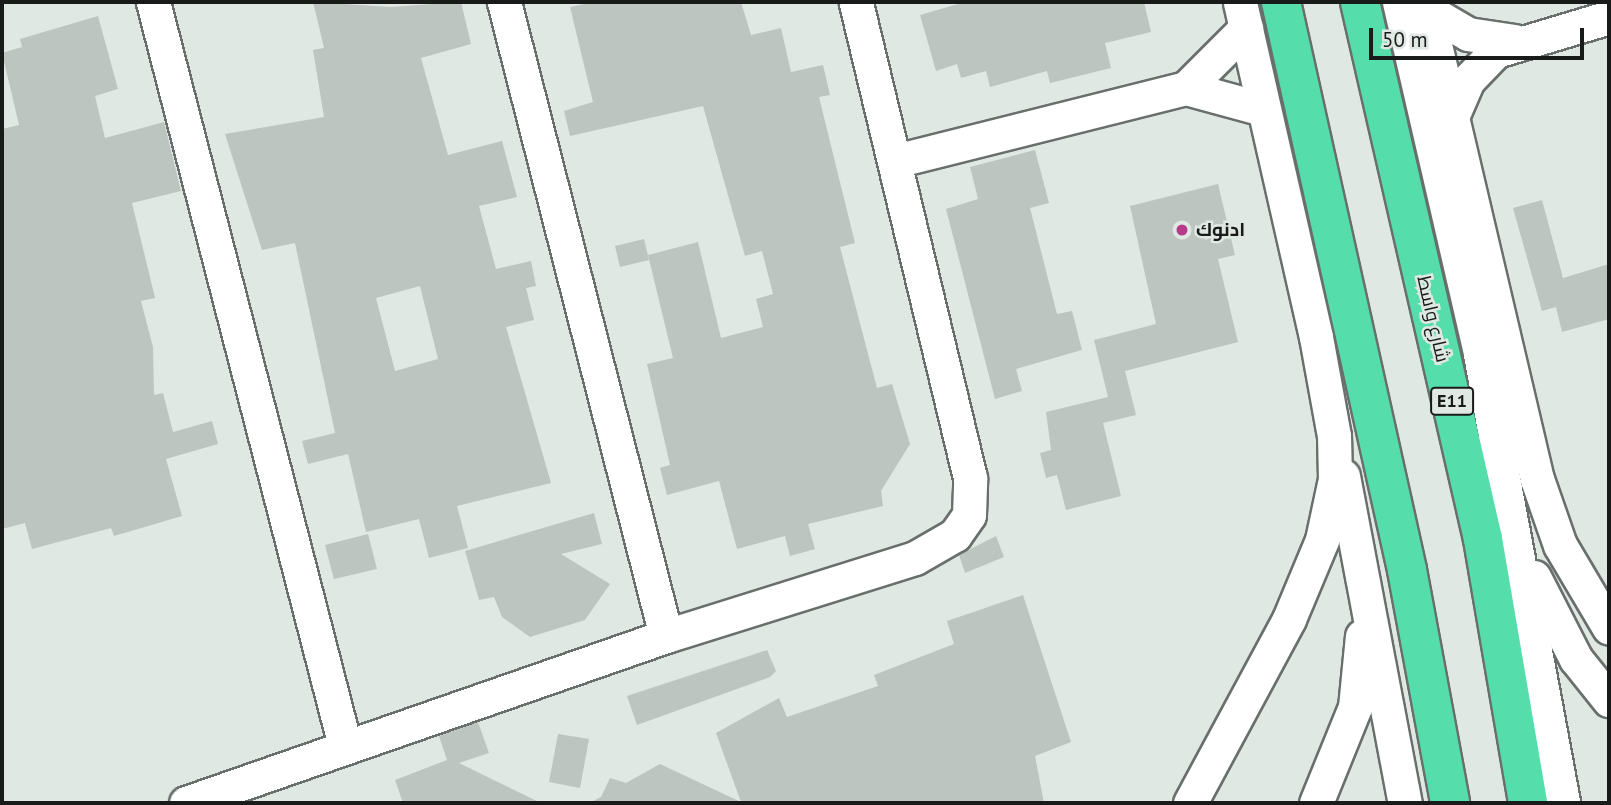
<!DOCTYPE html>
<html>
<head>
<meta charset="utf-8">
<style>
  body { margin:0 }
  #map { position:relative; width:1611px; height:805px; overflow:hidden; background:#e0e8e4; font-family:"PT Sans",Cairo,sans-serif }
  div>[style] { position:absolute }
  .building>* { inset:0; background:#bdc5c1 }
  .roads { filter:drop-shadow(2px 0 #686f6c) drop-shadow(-2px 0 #686f6c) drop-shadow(0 2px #686f6c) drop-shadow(0 -2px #686f6c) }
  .minor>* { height:33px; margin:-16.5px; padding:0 16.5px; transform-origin:16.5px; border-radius:16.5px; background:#fff }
  .highway>* { height:38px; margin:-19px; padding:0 19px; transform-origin:19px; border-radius:19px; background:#56ddac }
  .dots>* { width:19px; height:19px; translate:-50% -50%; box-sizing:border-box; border:4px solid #e0e8e4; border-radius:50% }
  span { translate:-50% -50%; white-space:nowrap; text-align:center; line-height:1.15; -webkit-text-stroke:5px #e0e8e4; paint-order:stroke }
  .shield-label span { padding:2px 5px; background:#e0e8e4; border:2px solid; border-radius:5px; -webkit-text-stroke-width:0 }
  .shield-label { font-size:18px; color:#181b19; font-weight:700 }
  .poi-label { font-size:19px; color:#181b19; font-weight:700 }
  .left { translate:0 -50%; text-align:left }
  .street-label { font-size:19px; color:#181b19 }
  .frame { position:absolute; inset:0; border:4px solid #181b19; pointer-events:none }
  .scale { position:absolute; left:1369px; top:28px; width:215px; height:32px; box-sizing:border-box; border:4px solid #181b19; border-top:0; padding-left:9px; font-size:21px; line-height:24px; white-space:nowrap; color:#181b19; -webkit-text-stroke:5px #e0e8e4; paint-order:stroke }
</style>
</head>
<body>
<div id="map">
  <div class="building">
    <div style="clip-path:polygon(evenodd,313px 2px,391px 7px,461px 2px,471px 44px,421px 58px,448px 155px,502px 141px,517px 197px,479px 206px,496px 269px,531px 261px,536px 286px,526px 288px,534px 320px,506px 327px,551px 483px,457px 506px,468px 548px,429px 558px,419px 519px,366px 532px,348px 454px,308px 464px,302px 441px,335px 433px,295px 243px,262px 250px,225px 134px,324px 117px,313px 50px,324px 48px,313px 2px,420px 286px,438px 359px,395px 371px,376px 298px,420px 286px)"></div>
    <div style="clip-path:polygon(594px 2px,741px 2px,751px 35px,781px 28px,791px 72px,823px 65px,830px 95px,819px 97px,855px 243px,840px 247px,877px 388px,892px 384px,910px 444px,881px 491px,883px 506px,808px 524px,815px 549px,790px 556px,785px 536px,737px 549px,719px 481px,667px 495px,660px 468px,670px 465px,647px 364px,673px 358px,648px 255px,698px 242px,721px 338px,763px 327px,756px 299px,773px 294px,762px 251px,745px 256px,703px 106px,570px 136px,564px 111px,593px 102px,570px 7px)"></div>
    <div style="clip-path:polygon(965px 2px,1144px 2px,1151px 32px,1105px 43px,1111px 68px,1050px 83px,1047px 71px,990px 87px,986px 71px,961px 78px,957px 64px,936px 71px,920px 15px)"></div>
    <div style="clip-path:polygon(98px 16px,118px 89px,95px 96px,105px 138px,164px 122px,181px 191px,132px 203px,155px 298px,141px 301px,153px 347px,154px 395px,163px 393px,173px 432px,212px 421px,218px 444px,166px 459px,182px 516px,114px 536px,111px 528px,32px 549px,25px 523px,2px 529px,2px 129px,19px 125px,2px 53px,22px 47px,20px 39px)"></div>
    <div style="clip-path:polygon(1035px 150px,1049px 203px,1030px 208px,1057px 314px,1072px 311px,1082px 350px,1016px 369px,1022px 391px,995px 399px,946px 209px,978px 199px,970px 167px)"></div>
    <div style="clip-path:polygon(1218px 184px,1235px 255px,1218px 259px,1238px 342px,1125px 371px,1136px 415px,1103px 423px,1121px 496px,1066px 510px,1057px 475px,1046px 478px,1040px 453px,1051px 450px,1046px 412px,1108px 397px,1094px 340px,1156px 324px,1130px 206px)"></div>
    <div style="clip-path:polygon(1542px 200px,1563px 278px,1609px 264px,1609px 319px,1562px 332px,1556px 307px,1542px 311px,1513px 208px)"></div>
    <div style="clip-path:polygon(644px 239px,649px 260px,620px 267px,615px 246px)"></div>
    <div style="clip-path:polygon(594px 513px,602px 544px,561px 554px,610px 584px,585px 620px,530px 637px,502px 617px,494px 597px,479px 600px,465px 551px)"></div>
    <div style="clip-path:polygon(368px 534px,377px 569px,334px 579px,325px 545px)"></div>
    <div style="clip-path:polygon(996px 536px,1004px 557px,965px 573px,959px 555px)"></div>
    <div style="clip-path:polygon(1023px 595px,1071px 742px,1035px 756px,1044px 803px,589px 803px,601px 797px,610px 778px,626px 783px,660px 764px,741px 802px,716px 733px,779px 698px,787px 717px,878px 686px,874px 675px,954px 644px,947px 621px)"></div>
    <div style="clip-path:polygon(767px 650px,776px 671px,770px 677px,637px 725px,627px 696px)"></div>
    <div style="clip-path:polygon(478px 722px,489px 753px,459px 763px,541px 803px,403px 803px,395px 780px,447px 760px,439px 736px)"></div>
    <div style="clip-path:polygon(558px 734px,589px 739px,580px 788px,549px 782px)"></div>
  </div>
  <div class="roads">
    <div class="minor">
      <div style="left:153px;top:2px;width:768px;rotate:75.53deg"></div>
      <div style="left:504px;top:2px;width:654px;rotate:75.67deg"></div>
      <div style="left:1399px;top:2px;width:361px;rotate:77deg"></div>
      <div style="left:1480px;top:354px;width:457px;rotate:79.5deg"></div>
      <div style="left:1425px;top:2px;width:490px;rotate:76.8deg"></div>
      <div style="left:1537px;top:479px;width:70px;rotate:70.8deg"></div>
      <div style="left:1560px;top:545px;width:96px;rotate:59.4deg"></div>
      <div style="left:1427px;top:10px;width:48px;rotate:30.3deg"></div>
      <div style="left:1468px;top:34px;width:47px;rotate:8.7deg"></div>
      <div style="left:1186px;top:88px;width:85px;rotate:-45deg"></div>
      <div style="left:1452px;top:117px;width:40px;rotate:-66.6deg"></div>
      <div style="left:1468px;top:80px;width:40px;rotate:-46deg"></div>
      <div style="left:1496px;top:51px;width:118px;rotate:-16.7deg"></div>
      <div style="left:895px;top:161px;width:300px;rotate:-14.1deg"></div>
      <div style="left:1186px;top:88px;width:80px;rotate:15.3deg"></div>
      <div style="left:1343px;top:476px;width:333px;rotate:79.3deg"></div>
      <div style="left:1534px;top:577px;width:92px;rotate:62.9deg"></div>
      <div style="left:1576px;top:659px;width:53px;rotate:51.2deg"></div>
      <div style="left:186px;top:803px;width:508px;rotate:-19.18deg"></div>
      <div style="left:666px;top:636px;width:261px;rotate:-17.4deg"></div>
      <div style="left:915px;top:558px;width:46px;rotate:-29.9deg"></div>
      <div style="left:955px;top:535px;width:24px;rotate:-55deg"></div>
      <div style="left:969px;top:515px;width:37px;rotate:-88deg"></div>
      <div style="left:970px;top:478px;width:489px;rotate:-103.5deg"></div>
      <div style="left:1190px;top:803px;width:209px;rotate:-61.7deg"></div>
      <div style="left:1289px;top:619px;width:86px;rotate:-67.3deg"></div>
      <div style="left:1322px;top:540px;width:62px;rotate:-78deg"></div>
      <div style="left:1335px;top:479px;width:43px;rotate:-91.3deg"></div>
      <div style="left:1334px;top:436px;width:101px;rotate:-100.3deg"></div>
      <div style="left:1316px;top:337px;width:344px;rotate:-102.8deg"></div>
      <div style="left:1316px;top:803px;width:104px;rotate:-67.9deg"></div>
      <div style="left:1355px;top:707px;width:71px;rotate:-84.4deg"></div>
    </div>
    <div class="highway">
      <div style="left:1281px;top:2px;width:582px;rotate:77.49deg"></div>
      <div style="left:1407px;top:570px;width:237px;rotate:79.5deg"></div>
      <div style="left:1360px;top:2px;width:551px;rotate:77.1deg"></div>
      <div style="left:1483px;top:539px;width:268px;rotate:80.3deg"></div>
    </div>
  </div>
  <div class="dots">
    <div style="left:1182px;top:230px;background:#b83b8a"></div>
  </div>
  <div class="shield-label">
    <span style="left:1452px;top:401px">E11</span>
  </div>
  <div class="poi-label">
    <span class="left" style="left:1196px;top:230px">ادنوك</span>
  </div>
  <div class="street-label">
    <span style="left:1433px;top:319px;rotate:77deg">شارع واسط</span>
  </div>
  <div class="frame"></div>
  <div class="scale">50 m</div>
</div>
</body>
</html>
